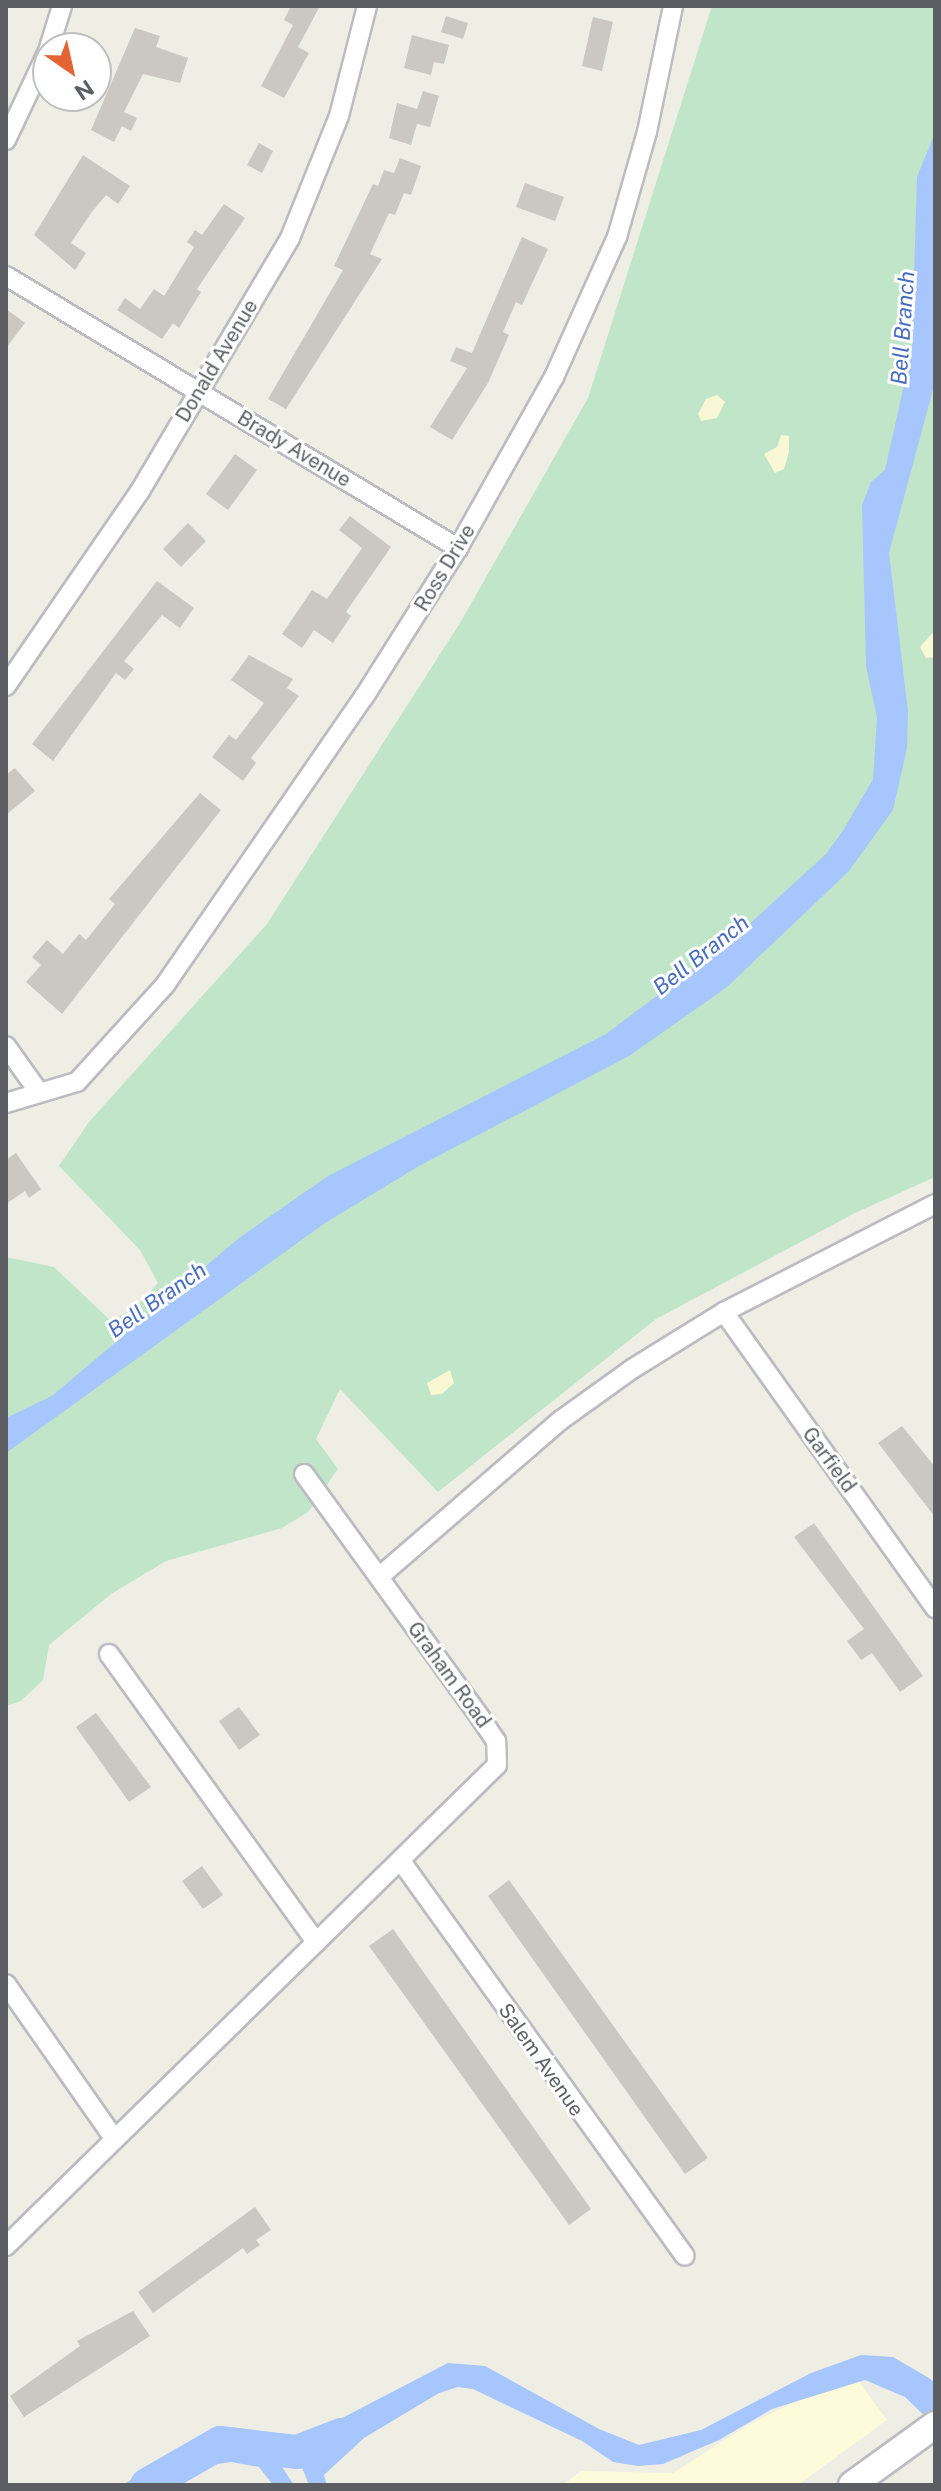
<!DOCTYPE html>
<html>
<head>
<meta charset="utf-8">
<style>
  body { margin:0 }
  #map { position:relative; width:941px; height:2491px; overflow:hidden; background:#eeeee4; font-family:"Public Sans",sans-serif }
  div>[style] { position:absolute }
  .commercial>* { inset:0; background:#fdfbda }
  .green>* { inset:0; background:#c1e5c8 }
  .sand>* { inset:0; background:#f9f8d4 }
  .water>* { inset:0; background:#a6c6fd }
  .river>* { height:34px; margin:-17px; padding:0 17px; transform-origin:17px; border-radius:17px; background:#a6c6fd }
  .building>* { inset:0; background:#cac8c1 }
  .roads { filter:drop-shadow(2px 0 #bbbcc2) drop-shadow(-2px 0 #bbbcc2) drop-shadow(0 2px #bbbcc2) drop-shadow(0 -2px #bbbcc2) }
  .street>* { height:18px; margin:-9px; padding:0 9px; transform-origin:9px; border-radius:9px; background:#fff }
  .secondary>* { height:26px; margin:-13px; padding:0 13px; transform-origin:13px; border-radius:13px; background:#fff }
  span { translate:-50% -50%; white-space:nowrap; text-align:center; line-height:1.15; -webkit-text-stroke:6px #fff; paint-order:stroke }
  .street-label { font-size:20px; color:#5c5e64 }
  .water-label { font-size:22px; color:#486cc0; font-style:italic }
  .frame { position:absolute; inset:0; border:8px solid #5c5e64; pointer-events:none }
  .north { position:absolute; left:32px; top:32px; width:80px; height:80px; box-sizing:border-box; background:#fff; border:2px solid #bebfc1; border-radius:50%; rotate:146deg; font-size:22px; font-weight:700; line-height:32px; text-align:center; color:#5c5e64 }
  .north::after { content:''; display:block; margin:auto; width:28px; height:36px; background:#e56334; clip-path:polygon(50% 0,100% 100%,50% 72%,0 100%) }
</style>
</head>
<body>
<div id="map">
  <div class="commercial">
    <div style="clip-path:polygon(859px 2382px,887px 2420px,798px 2485px,563px 2485px,581px 2471px,673px 2473px,746px 2426px,804px 2397px)"></div>
  </div>
  <div class="green">
    <div style="clip-path:polygon(712px 6px,935px 6px,935px 1177px,855px 1213px,656px 1319px,438px 1492px,340px 1389px,316px 1439px,338px 1469px,308px 1512px,282px 1528px,166px 1561px,111px 1594px,49px 1645px,43px 1680px,21px 1701px,6px 1706px,6px 1257px,54px 1267px,110px 1320px,133px 1310px,158px 1283px,140px 1250px,59px 1166px,89px 1122px,267px 924px,460px 623px,588px 398px)"></div>
  </div>
  <div class="sand">
    <div style="clip-path:polygon(717px 395px,725px 402px,717px 418px,701px 421px,698px 414px,706px 399px)"></div>
    <div style="clip-path:polygon(781px 435px,789px 436px,789px 452px,784px 469px,775px 473px,764px 454px,777px 447px)"></div>
    <div style="clip-path:polygon(935px 630px,935px 657px,926px 658px,920px 647px)"></div>
    <div style="clip-path:polygon(450px 1370px,454px 1383px,442px 1394px,431px 1395px,427px 1383px)"></div>
  </div>
  <div class="water">
    <div style="clip-path:polygon(935px 133px,935px 382px,889px 553px,908px 711px,907px 748px,893px 810px,848px 872px,727px 987px,629px 1056px,419px 1166px,325px 1223px,6px 1453px,6px 1418px,52px 1396px,239px 1238px,328px 1176px,606px 1034px,733px 939px,826px 854px,844px 829px,873px 779px,877px 718px,866px 666px,862px 505px,871px 482px,885px 470px,902px 394px,912px 343px,917px 177px)"></div>
    <div style="clip-path:polygon(861px 2355px,893px 2357px,929px 2378px,935px 2383px,935px 2426px,905px 2397px,865px 2380px,772px 2409px,719px 2440px,663px 2464px,638px 2466px,613px 2462px,582px 2441px,473px 2389px,458px 2387px,439px 2393px,364px 2438px,324px 2475px,327px 2485px,309px 2485px,299px 2460px,300px 2446px,319px 2430px,448px 2363px,485px 2366px,599px 2429px,639px 2445px,701px 2430px,811px 2373px)"></div>
    <div style="clip-path:polygon(241px 2433px,266px 2443px,294px 2485px,273px 2485px,259px 2467px,231px 2462px,197px 2467px,159px 2485px,123px 2485px,180px 2448px)"></div>
  </div>
  <div class="river">
    <div style="left:147px;top:2485px;width:84px;rotate:-29.9deg"></div>
    <div style="left:220px;top:2443px;width:78px;rotate:6.7deg"></div>
    <div style="left:297px;top:2452px;width:47px;rotate:-21.1deg"></div>
  </div>
  <div class="building">
    <div style="clip-path:polygon(291px 6px,320px 6px,298px 47px,309px 53px,284px 98px,261px 86px,293px 25px,284px 20px)"></div>
    <div style="clip-path:polygon(446px 16px,468px 23px,463px 39px,441px 32px)"></div>
    <div style="clip-path:polygon(593px 17px,613px 22px,602px 71px,582px 66px)"></div>
    <div style="clip-path:polygon(135px 28px,160px 36px,156px 47px,188px 58px,180px 83px,143px 74px,124px 112px,137px 118px,131px 131px,122px 126px,114px 142px,91px 130px)"></div>
    <div style="clip-path:polygon(412px 35px,449px 45px,444px 64px,434px 62px,431px 75px,404px 68px)"></div>
    <div style="clip-path:polygon(423px 91px,439px 96px,430px 127px,417px 124px,411px 145px,389px 138px,397px 103px,417px 109px)"></div>
    <div style="clip-path:polygon(259px 143px,273px 151px,262px 173px,247px 165px)"></div>
    <div style="clip-path:polygon(83px 155px,130px 186px,118px 204px,106px 195px,91px 213px,71px 243px,86px 253px,75px 270px,34px 235px)"></div>
    <div style="clip-path:polygon(400px 158px,421px 166px,411px 195px,404px 193px,395px 215px,389px 213px,370px 254px,382px 259px,286px 409px,268px 399px,343px 270px,334px 266px,373px 184px,378px 186px,384px 170px,394px 173px)"></div>
    <div style="clip-path:polygon(525px 183px,564px 197px,555px 221px,516px 207px)"></div>
    <div style="clip-path:polygon(224px 204px,245px 218px,197px 289px,201px 292px,179px 328px,173px 323px,162px 339px,117px 310px,125px 298px,140px 309px,154px 289px,164px 296px,194px 247px,187px 242px,195px 230px,202px 235px)"></div>
    <div style="clip-path:polygon(522px 237px,548px 249px,522px 305px,516px 302px,503px 332px,509px 335px,488px 383px,452px 440px,430px 427px,467px 368px,450px 361px,456px 347px,472px 353px)"></div>
    <div style="clip-path:polygon(6px 309px,25px 323px,6px 348px)"></div>
    <div style="clip-path:polygon(235px 454px,257px 470px,228px 510px,206px 494px)"></div>
    <div style="clip-path:polygon(350px 516px,391px 547px,346px 612px,351px 616px,333px 643px,314px 630px,302px 648px,282px 634px,312px 590px,327px 599px,362px 548px,339px 530px)"></div>
    <div style="clip-path:polygon(188px 523px,206px 541px,181px 567px,163px 549px)"></div>
    <div style="clip-path:polygon(157px 581px,194px 608px,180px 628px,162px 615px,124px 661px,134px 669px,125px 680px,116px 673px,53px 761px,32px 744px)"></div>
    <div style="clip-path:polygon(249px 655px,293px 679px,287px 688px,299px 696px,251px 758px,256px 763px,243px 781px,212px 757px,229px 735px,236px 740px,264px 703px,231px 680px)"></div>
    <div style="clip-path:polygon(15px 768px,35px 791px,6px 815px,6px 775px)"></div>
    <div style="clip-path:polygon(200px 793px,221px 810px,62px 1014px,26px 982px,41px 965px,32px 957px,47px 940px,63px 954px,79px 934px,86px 940px,115px 904px,109px 899px)"></div>
    <div style="clip-path:polygon(16px 1153px,41px 1189px,29px 1198px,25px 1191px,6px 1204px,6px 1160px)"></div>
    <div style="clip-path:polygon(902px 1426px,935px 1467px,935px 1517px,878px 1443px)"></div>
    <div style="clip-path:polygon(814px 1523px,923px 1676px,900px 1692px,872px 1653px,861px 1660px,847px 1641px,864px 1629px,794px 1537px)"></div>
    <div style="clip-path:polygon(239px 1707px,260px 1735px,239px 1750px,219px 1721px)"></div>
    <div style="clip-path:polygon(96px 1713px,151px 1787px,129px 1802px,76px 1727px)"></div>
    <div style="clip-path:polygon(202px 1866px,223px 1895px,203px 1909px,182px 1881px)"></div>
    <div style="clip-path:polygon(509px 1880px,708px 2158px,685px 2174px,488px 1896px)"></div>
    <div style="clip-path:polygon(393px 1929px,591px 2209px,569px 2225px,369px 1946px)"></div>
    <div style="clip-path:polygon(255px 2207px,271px 2230px,256px 2240px,260px 2245px,247px 2254px,243px 2248px,153px 2313px,138px 2292px)"></div>
    <div style="clip-path:polygon(133px 2311px,150px 2336px,24px 2417px,10px 2396px,80px 2346px,77px 2341px)"></div>
  </div>
  <div class="roads">
    <div class="street">
      <div style="left:49px;top:48px;width:44px;rotate:-72.8deg"></div>
      <div style="left:6px;top:140px;width:98px;rotate:-64.7deg"></div>
      <div style="left:6px;top:276px;width:528px;rotate:31.04deg"></div>
      <div style="left:6px;top:686px;width:237px;rotate:-55.5deg"></div>
      <div style="left:140px;top:491px;width:294px;rotate:-59.3deg"></div>
      <div style="left:290px;top:238px;width:131px;rotate:-68.1deg"></div>
      <div style="left:339px;top:116px;width:114px;rotate:-75.7deg"></div>
      <div style="left:6px;top:1046px;width:55px;rotate:54.6deg"></div>
      <div style="left:6px;top:1103px;width:74px;rotate:-16.5deg"></div>
      <div style="left:77px;top:1082px;width:131px;rotate:-47.8deg"></div>
      <div style="left:165px;top:985px;width:350px;rotate:-55.4deg"></div>
      <div style="left:364px;top:697px;width:176px;rotate:-57.8deg"></div>
      <div style="left:458px;top:548px;width:196px;rotate:-60.7deg"></div>
      <div style="left:554px;top:377px;width:154px;rotate:-65.8deg"></div>
      <div style="left:617px;top:237px;width:109px;rotate:-74.1deg"></div>
      <div style="left:647px;top:132px;width:129px;rotate:-78.3deg"></div>
      <div style="left:724px;top:1312px;width:364px;rotate:54.5deg"></div>
      <div style="left:379px;top:1577px;width:240px;rotate:-40.8deg"></div>
      <div style="left:561px;top:1420px;width:87px;rotate:-35.7deg"></div>
      <div style="left:632px;top:1369px;width:108px;rotate:-31.8deg"></div>
      <div style="left:724px;top:1312px;width:237px;rotate:-27.1deg"></div>
      <div style="left:109px;top:1654px;width:355px;rotate:54.3deg"></div>
      <div style="left:401px;top:1861px;width:486px;rotate:54.3deg"></div>
      <div style="left:6px;top:1984px;width:188px;rotate:55deg"></div>
      <div style="left:6px;top:2246px;width:687px;rotate:-44.41deg"></div>
      <div style="left:497px;top:1765px;width:24px;rotate:-92deg"></div>
      <div style="left:496px;top:1741px;width:29px;rotate:-124deg"></div>
      <div style="left:480px;top:1717px;width:300px;rotate:-125.9deg"></div>
    </div>
    <div class="secondary">
      <div style="left:852px;top:2485px;width:102px;rotate:-35.9deg"></div>
    </div>
  </div>
  <div class="street-label">
    <span style="left:217px;top:361px;rotate:-59deg">Donald Avenue</span>
    <span style="left:294px;top:449px;rotate:31deg">Brady Avenue</span>
    <span style="left:445px;top:568px;rotate:-59deg">Ross Drive</span>
    <span style="left:829px;top:1460px;rotate:54deg">Garfield</span>
    <span style="left:449px;top:1675px;rotate:54deg">Graham Road</span>
    <span style="left:541px;top:2060px;rotate:55deg">Salem Avenue</span>
  </div>
  <div class="water-label">
    <span style="left:903px;top:328px;rotate:-86deg">Bell Branch</span>
    <span style="left:701px;top:955px;rotate:-38deg">Bell Branch</span>
    <span style="left:157px;top:1300px;rotate:-35deg">Bell Branch</span>
  </div>
  <div class="frame"></div>
  <div class="north">N</div>
</div>
</body>
</html>
